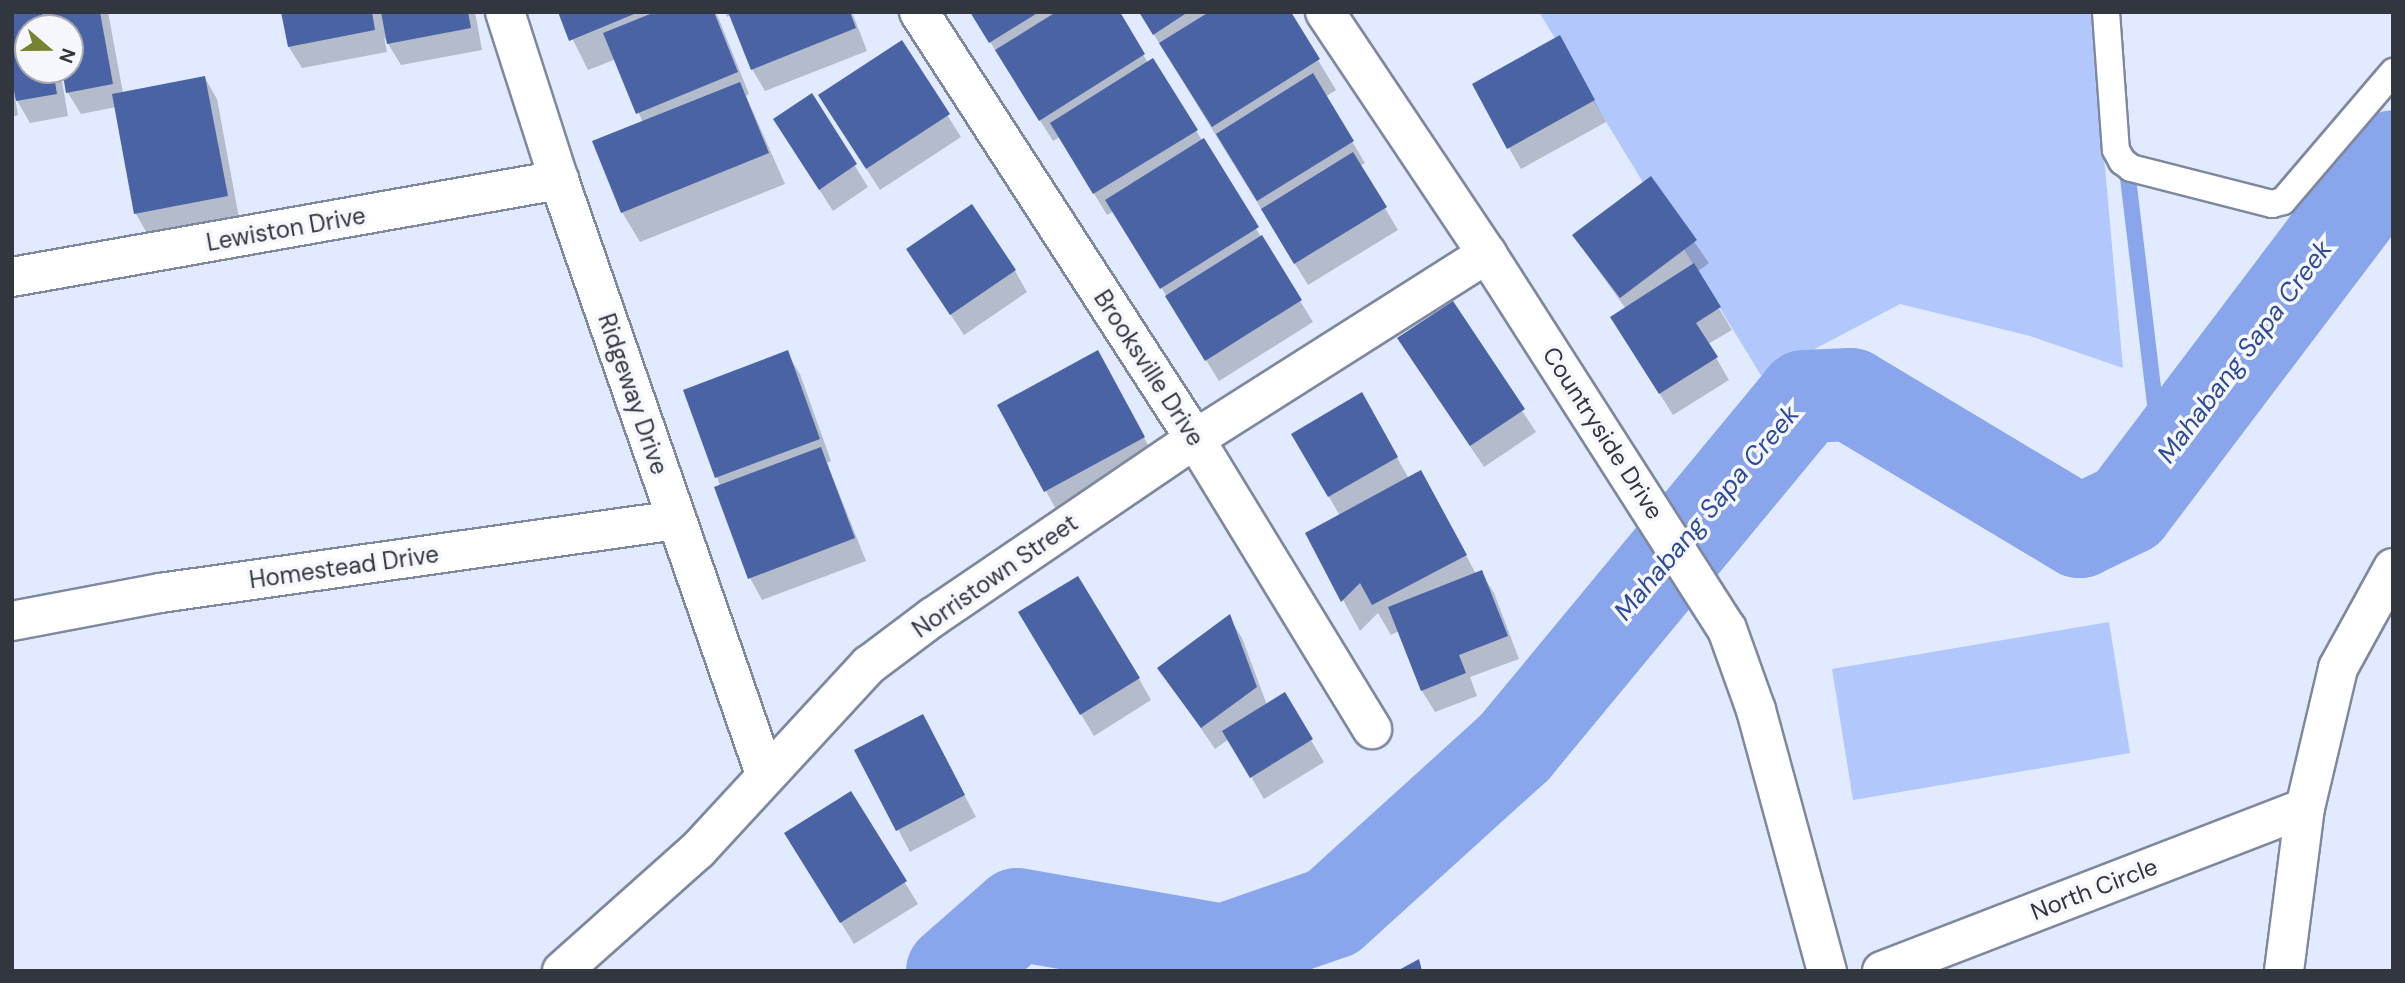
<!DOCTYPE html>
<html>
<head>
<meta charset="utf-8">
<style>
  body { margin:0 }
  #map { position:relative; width:2405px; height:983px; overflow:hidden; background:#e1eafe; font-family:"DM Sans",sans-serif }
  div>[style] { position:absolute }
  .green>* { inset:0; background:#b2c8fc }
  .shadow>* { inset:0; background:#0003 }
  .stream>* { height:16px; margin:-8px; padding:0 8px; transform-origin:8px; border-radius:8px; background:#89a6ec }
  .river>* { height:93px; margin:-46.5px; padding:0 46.5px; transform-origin:46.5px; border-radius:46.5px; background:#89a6ec }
  .building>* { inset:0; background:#4a63a4 }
  .roads { filter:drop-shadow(2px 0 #7e889e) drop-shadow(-2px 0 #7e889e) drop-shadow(0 2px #7e889e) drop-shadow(0 -2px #7e889e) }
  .lane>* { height:26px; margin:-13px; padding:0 13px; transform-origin:13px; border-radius:13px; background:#fff }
  .street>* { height:38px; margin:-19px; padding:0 19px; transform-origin:19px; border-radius:19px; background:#fff }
  .secondary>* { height:38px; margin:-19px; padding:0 19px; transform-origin:19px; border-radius:19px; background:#fff }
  span { translate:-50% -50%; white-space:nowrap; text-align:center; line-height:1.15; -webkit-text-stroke:7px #f5f7fc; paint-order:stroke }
  .street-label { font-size:24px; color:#31363f }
  .water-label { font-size:26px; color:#2f4b9c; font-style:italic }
  .frame { position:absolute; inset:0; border:14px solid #31363f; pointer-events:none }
  .north { position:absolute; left:14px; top:14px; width:70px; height:70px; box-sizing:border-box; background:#f5f7fc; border:2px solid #a7aab0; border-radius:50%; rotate:110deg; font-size:19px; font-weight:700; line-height:28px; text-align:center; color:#31363f }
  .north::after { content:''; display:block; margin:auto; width:24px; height:32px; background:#778330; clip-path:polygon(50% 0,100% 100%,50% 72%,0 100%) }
</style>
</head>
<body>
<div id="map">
  <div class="green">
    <div style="clip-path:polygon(1539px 12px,2091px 12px,2123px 368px,2030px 336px,1900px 304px,1762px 377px)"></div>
    <div style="clip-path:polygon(2109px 622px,2130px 753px,1853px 800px,1832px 669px)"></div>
  </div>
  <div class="shadow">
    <div style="clip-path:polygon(12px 12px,49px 12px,52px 28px,28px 28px,28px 70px,60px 70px,68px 116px,30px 123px,15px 97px,18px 115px,12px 117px)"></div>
    <div style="clip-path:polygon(53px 12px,108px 12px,123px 93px,205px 78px,217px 99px,239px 218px,148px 235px,136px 214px,116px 107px,81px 114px,68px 93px,64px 70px,70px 70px,70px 28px,56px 28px)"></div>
    <div style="clip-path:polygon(283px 12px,475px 12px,482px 50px,401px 65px,384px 37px,387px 52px,302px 68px,289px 47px)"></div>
    <div style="clip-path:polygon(559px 12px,716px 12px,749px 94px,746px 96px,785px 184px,640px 242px,622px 212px,643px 123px,616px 59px,588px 70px)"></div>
    <div style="clip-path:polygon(725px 12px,852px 12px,867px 51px,765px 91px,752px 69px,731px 15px,727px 17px)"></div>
    <div style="clip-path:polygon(971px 12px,1118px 12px,1148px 63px,1153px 60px,1313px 322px,1219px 381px,1114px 211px,1107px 215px,1060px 137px,1053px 141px)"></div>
    <div style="clip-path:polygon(1140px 12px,1289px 12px,1336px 90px,1325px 97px,1365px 163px,1360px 166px,1398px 230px,1308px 285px)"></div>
    <div style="clip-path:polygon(901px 42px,961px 137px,880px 190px,833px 117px)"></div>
    <div style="clip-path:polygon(1571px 59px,1606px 122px,1521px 169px,1509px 148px)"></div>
    <div style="clip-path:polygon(811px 95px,868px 187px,833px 211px,788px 141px)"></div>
    <div style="clip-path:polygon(1650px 179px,1709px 263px,1697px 272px,1732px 330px,1708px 344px,1729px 380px,1673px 415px,1625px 339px,1626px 309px,1574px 236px)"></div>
    <div style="clip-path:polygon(908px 250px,1015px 271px,1027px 292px,964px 335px)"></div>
    <div style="clip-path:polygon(1452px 304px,1536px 432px,1484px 467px,1412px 360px)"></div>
    <div style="clip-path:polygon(787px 353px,800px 374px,831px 461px,827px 463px,866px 561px,762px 600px,750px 578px,717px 477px)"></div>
    <div style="clip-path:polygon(1110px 374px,1156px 460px,1058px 513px,999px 406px)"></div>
    <div style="clip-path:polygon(1362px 395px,1409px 479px,1438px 503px,1476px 574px,1481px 572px,1494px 593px,1519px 659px,1470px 677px,1477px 696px,1435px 712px,1422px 691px,1399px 631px,1391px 635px,1378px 613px,1360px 631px,1307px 534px,1340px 516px,1293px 434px)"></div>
    <div style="clip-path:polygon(1229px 617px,1242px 638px,1267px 705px,1284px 695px,1324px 762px,1264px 799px,1229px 739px,1215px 749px,1160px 669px)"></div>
    <div style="clip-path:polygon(1033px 634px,1139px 679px,1151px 700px,1094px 736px)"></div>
    <div style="clip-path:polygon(934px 738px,976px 817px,910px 852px,856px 750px)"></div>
    <div style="clip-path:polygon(850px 793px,918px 904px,854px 944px,799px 855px)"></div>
  </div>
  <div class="stream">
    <div style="left:2126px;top:161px;width:302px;rotate:83.2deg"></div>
  </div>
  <div class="river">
    <div style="left:952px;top:971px;width:86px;rotate:-41.2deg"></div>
    <div style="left:1017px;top:914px;width:209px;rotate:9.9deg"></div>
    <div style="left:1223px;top:950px;width:115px;rotate:-19.2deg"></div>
    <div style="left:1332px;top:912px;width:246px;rotate:-42.2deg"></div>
    <div style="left:1514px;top:747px;width:455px;rotate:-50.4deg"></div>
    <div style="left:1804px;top:396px;width:46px;rotate:-2.5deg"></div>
    <div style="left:1850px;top:394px;width:267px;rotate:30.9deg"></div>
    <div style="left:2079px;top:531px;width:53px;rotate:-25.6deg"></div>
    <div style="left:2127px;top:508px;width:441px;rotate:-52.9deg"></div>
  </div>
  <div class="building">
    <div style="clip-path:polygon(12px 12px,42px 12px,45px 28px,28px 28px,28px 70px,53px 70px,57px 94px,16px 101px,12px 80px)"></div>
    <div style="clip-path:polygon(51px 12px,100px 12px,113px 84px,66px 93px,62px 70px,70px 70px,70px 28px,54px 28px)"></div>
    <div style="clip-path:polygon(281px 12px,372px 12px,375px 30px,288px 47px)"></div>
    <div style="clip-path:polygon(381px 12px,468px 12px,471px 28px,387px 44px)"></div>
    <div style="clip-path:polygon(558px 12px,639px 12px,569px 41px)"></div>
    <div style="clip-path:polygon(655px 12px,714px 12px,738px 72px,636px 114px,603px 33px)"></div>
    <div style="clip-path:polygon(728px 12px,850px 12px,856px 28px,751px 70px)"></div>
    <div style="clip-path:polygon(970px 12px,1039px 12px,989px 43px)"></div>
    <div style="clip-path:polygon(1056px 12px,1120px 12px,1145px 54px,1039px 121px,995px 50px)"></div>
    <div style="clip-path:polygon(1139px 12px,1188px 12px,1153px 35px)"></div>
    <div style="clip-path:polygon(1209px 12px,1291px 12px,1320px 59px,1212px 127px,1159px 43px)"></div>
    <div style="clip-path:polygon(1560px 35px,1595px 100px,1507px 149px,1472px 84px)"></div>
    <div style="clip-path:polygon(902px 40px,950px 114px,866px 169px,818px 95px)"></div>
    <div style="clip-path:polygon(1153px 58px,1198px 130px,1093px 194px,1050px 123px)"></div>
    <div style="clip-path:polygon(1313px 73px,1354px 141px,1257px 201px,1216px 134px)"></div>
    <div style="clip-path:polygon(205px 76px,228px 196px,134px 214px,112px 94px)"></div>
    <div style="clip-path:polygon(740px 82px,769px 153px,621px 213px,592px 141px)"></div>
    <div style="clip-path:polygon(812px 93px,857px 164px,819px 190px,773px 119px)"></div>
    <div style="clip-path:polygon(1204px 138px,1259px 227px,1160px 289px,1105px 200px)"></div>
    <div style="clip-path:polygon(1353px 152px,1387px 207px,1294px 264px,1261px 209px)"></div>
    <div style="clip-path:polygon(1651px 176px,1697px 240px,1620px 298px,1572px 235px)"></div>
    <div style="clip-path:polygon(972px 204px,1016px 270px,950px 315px,906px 249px)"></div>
    <div style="clip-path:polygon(1262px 235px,1302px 300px,1205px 361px,1165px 296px)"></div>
    <div style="clip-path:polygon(1694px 263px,1721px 307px,1696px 323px,1718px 357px,1659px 394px,1610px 317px)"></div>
    <div style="clip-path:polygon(1453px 301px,1525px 409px,1470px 446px,1397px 338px)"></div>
    <div style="clip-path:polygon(788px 350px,820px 439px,715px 478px,683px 390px)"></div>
    <div style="clip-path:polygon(1098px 350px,1145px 437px,1044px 492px,997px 405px)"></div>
    <div style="clip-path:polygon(1362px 392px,1398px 457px,1328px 497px,1291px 434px)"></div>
    <div style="clip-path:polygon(821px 447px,855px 538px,748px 579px,714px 487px)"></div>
    <div style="clip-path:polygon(1421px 470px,1467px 555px,1372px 605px,1360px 583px,1341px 602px,1305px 533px)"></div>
    <div style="clip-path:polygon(1482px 570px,1508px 636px,1459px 655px,1466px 673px,1421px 691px,1388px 607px)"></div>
    <div style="clip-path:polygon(1078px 576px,1140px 678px,1080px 715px,1018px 612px)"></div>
    <div style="clip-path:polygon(1230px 614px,1257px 687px,1201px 728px,1157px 668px)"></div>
    <div style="clip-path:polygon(1285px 692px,1313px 739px,1250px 778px,1222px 731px)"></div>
    <div style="clip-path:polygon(923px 714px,965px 795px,896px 831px,854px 750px)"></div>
    <div style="clip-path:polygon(851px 791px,907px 881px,840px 923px,784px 833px)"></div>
    <div style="clip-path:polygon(1419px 959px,1422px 971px,1397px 971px)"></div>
  </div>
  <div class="roads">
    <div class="lane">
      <div style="left:2106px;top:12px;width:138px;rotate:85.9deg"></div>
      <div style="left:2116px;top:150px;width:13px;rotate:61deg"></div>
      <div style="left:2122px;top:161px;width:11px;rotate:38deg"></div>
      <div style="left:2131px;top:168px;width:146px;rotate:14.3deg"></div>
      <div style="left:2272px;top:204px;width:11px;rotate:-15deg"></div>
      <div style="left:2283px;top:201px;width:170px;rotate:-49.5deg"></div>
    </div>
    <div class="street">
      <div style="left:505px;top:12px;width:176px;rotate:72.2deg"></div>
      <div style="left:559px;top:180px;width:629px;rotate:70.87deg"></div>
      <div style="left:919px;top:12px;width:508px;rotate:57.12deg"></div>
      <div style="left:1195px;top:439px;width:340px;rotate:58.6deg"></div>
      <div style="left:12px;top:277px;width:556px;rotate:-10.06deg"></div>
      <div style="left:12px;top:621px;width:151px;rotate:-10.7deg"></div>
      <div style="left:160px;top:593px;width:522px;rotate:-8.04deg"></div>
      <div style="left:562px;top:971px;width:182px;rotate:-41.7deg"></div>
      <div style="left:698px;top:850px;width:252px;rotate:-47.3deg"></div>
      <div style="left:869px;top:665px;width:80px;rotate:-36.9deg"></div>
      <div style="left:933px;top:617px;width:317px;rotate:-34.2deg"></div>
      <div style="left:1195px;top:439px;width:346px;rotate:-32.4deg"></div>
      <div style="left:1882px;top:971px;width:453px;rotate:-21.1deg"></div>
      <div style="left:2284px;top:971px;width:164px;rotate:-82.7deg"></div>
      <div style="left:2305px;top:808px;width:144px;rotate:-76.7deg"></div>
      <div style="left:2338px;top:668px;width:114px;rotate:-61.2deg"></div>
    </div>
    <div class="secondary">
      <div style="left:1325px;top:12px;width:291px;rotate:56.2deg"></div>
      <div style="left:1487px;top:254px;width:445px;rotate:57.4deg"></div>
      <div style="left:1727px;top:629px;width:86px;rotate:70.3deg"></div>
      <div style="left:1756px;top:710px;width:270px;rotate:74.8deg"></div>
    </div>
  </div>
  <div class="street-label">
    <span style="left:286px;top:229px;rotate:-10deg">Lewiston Drive</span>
    <span style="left:1149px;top:368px;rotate:57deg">Brooksville Drive</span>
    <span style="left:633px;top:394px;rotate:71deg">Ridgeway Drive</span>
    <span style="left:1603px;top:433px;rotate:57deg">Countryside Drive</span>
    <span style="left:344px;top:567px;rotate:-8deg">Homestead Drive</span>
    <span style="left:995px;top:576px;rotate:-35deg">Norristown Street</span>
    <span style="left:2094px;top:889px;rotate:-21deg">North Circle</span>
  </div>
  <div class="water-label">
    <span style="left:2245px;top:352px;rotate:-53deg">Mahabang Sapa Creek</span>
    <span style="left:1707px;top:513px;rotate:-50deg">Mahabang Sapa Creek</span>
  </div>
  <div class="frame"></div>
  <div class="north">N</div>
</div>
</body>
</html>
